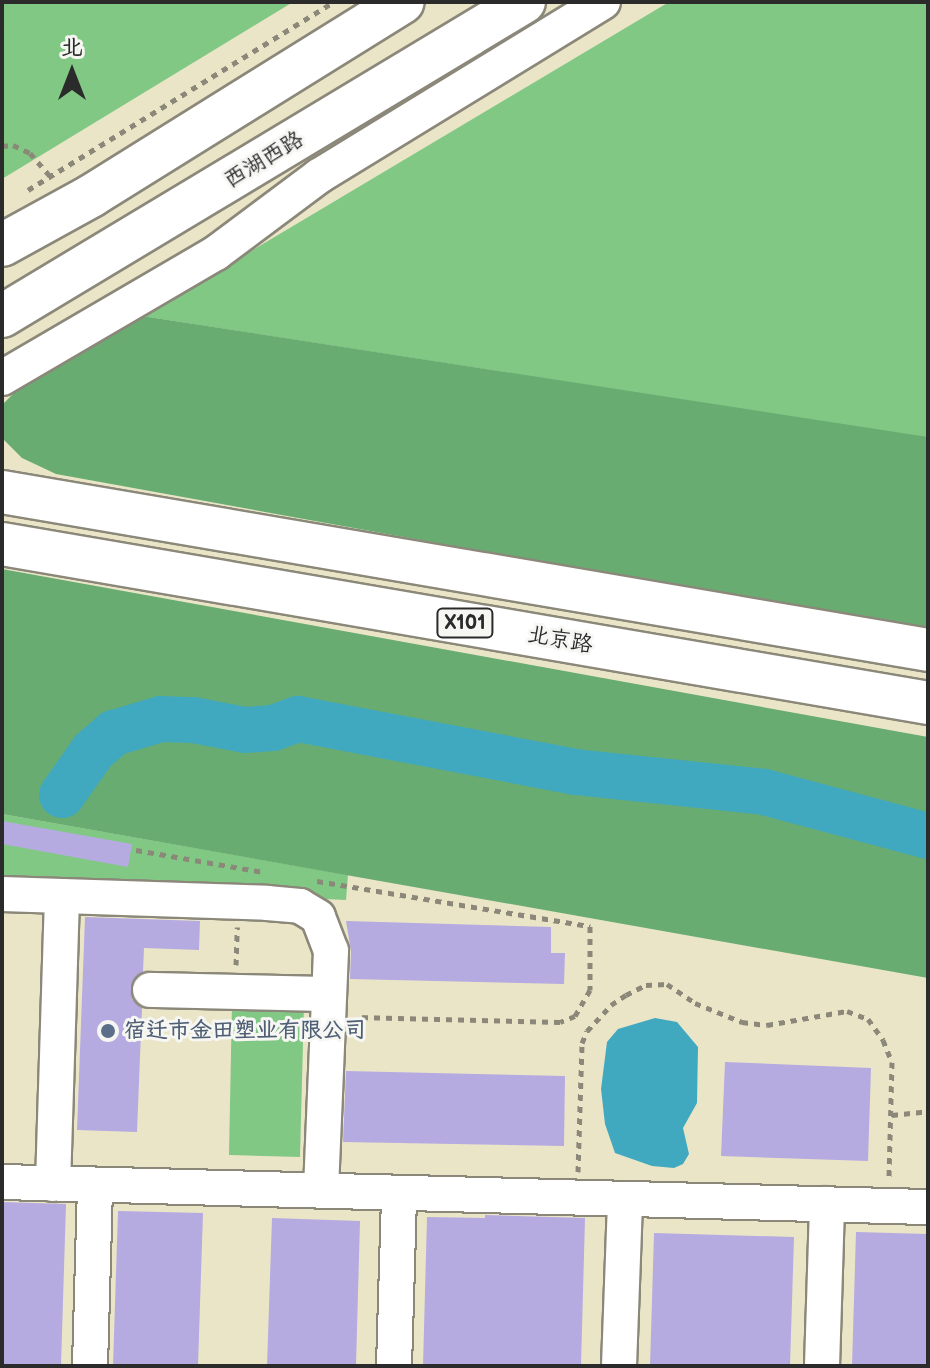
<!DOCTYPE html>
<html>
<head>
<meta charset="utf-8">
<style>
  body { margin:0 }
  #map { position:relative; width:930px; height:1368px; overflow:hidden; background:#ebe5c8; font-family:"Balsamiq Sans","LXGW WenKai TC",sans-serif }
  div>[style] { position:absolute }
  .green>* { inset:0; background:#81c884 }
  .forest>* { inset:0; background:#68ac72 }
  .water>* { inset:0; background:#40a9c0 }
  .river>* { height:46px; margin:-23px; padding:0 23px; transform-origin:23px; border-radius:23px; background:#40a9c0 }
  .building>* { inset:0; background:#b5abe0 }
  .path>* { height:5px; margin-top:-2.5px; transform-origin:0; background:repeating-linear-gradient(90deg,#8b887a 0 6px,transparent 0 12px) }
  .roads { filter:drop-shadow(2px 0 #8b887a) drop-shadow(-2px 0 #8b887a) drop-shadow(0 2px #8b887a) drop-shadow(0 -2px #8b887a) }
  .minor>* { height:34px; margin:-17px; padding:0 17px; transform-origin:17px; border-radius:17px; background:#fff }
  .major>* { height:42px; margin:-21px; padding:0 21px; transform-origin:21px; border-radius:21px; background:#fff }
  .dots>* { width:22px; height:22px; translate:-50% -50%; box-sizing:border-box; border:4px solid #f6f6f2; border-radius:50% }
  span { translate:-50% -50%; white-space:nowrap; text-align:center; line-height:1.15; -webkit-text-stroke:6px #f6f6f2; paint-order:stroke }
  .shield-label span { padding:2px 6px; background:#f6f6f2; border:2px solid; border-radius:6px; -webkit-text-stroke-width:0 }
  .shield-label { font-size:20px; color:#2b2b2b; font-weight:700 }
  .street-label { font-size:22px; color:#2b2b2b }
  .service-label { font-size:22px; color:#4e5e75; font-weight:700 }
  .left { translate:0 -50%; text-align:left }
  .frame { position:absolute; inset:0; border:4px solid #2b2b2b; pointer-events:none }
  .north { position:absolute; left:32px; top:32px; width:80px; height:80px; -webkit-text-stroke:6px #f6f6f2; paint-order:stroke; rotate:0deg; font-size:22px; font-weight:700; line-height:32px; text-align:center; color:#2b2b2b }
  .north::after { content:''; display:block; margin:auto; width:28px; height:36px; background:#2b2b2b; clip-path:polygon(50% 0,100% 100%,50% 72%,0 100%) }
</style>
</head>
<body>
<div id="map">
  <div class="green">
    <div style="clip-path:polygon(2px 2px,293px 2px,2px 179px)"></div>
    <div style="clip-path:polygon(669px 2px,928px 2px,928px 438px,142px 316px)"></div>
    <div style="clip-path:polygon(2px 814px,348px 875px,346px 900px,2px 884px)"></div>
    <div style="clip-path:polygon(232px 1003px,304px 1005px,300px 1157px,229px 1155px)"></div>
  </div>
  <div class="forest">
    <div style="clip-path:polygon(142px 316px,928px 437px,928px 632px,56px 474px,22px 458px,2px 438px,2px 405px,15px 392px)"></div>
    <div style="clip-path:polygon(2px 569px,928px 737px,928px 978px,2px 814px)"></div>
  </div>
  <div class="water">
    <div style="clip-path:polygon(655px 1018px,677px 1022px,698px 1047px,697px 1103px,683px 1128px,689px 1154px,683px 1164px,674px 1168px,652px 1166px,615px 1153px,605px 1124px,601px 1089px,607px 1042px,618px 1029px)"></div>
  </div>
  <div class="river">
    <div style="left:62px;top:795px;width:54px;rotate:-54.8deg"></div>
    <div style="left:93px;top:751px;width:28px;rotate:-41deg"></div>
    <div style="left:114px;top:733px;width:49px;rotate:-16.6deg"></div>
    <div style="left:161px;top:719px;width:32px;rotate:2deg"></div>
    <div style="left:193px;top:720px;width:53px;rotate:10.9deg"></div>
    <div style="left:245px;top:730px;width:28px;rotate:-4deg"></div>
    <div style="left:273px;top:728px;width:27px;rotate:-20deg"></div>
    <div style="left:298px;top:719px;width:282px;rotate:10.8deg"></div>
    <div style="left:575px;top:772px;width:190px;rotate:6deg"></div>
    <div style="left:764px;top:792px;width:170px;rotate:15deg"></div>
  </div>
  <div class="building">
    <div style="clip-path:polygon(2px 821px,132px 844px,128px 867px,2px 844px)"></div>
    <div style="clip-path:polygon(85px 917px,200px 921px,199px 950px,144px 948px,143px 972px,133px 980px,132px 999px,142px 1008px,137px 1132px,77px 1130px)"></div>
    <div style="clip-path:polygon(346px 921px,551px 927px,551px 953px,565px 953px,564px 984px,350px 979px,351px 951px)"></div>
    <div style="clip-path:polygon(725px 1062px,871px 1068px,868px 1161px,721px 1156px)"></div>
    <div style="clip-path:polygon(346px 1071px,565px 1076px,564px 1146px,343px 1142px)"></div>
    <div style="clip-path:polygon(2px 1202px,66px 1204px,61px 1366px,2px 1366px)"></div>
    <div style="clip-path:polygon(118px 1211px,203px 1213px,198px 1366px,113px 1366px)"></div>
    <div style="clip-path:polygon(485px 1215px,585px 1218px,581px 1366px,423px 1366px,427px 1217px,485px 1218px)"></div>
    <div style="clip-path:polygon(272px 1218px,360px 1221px,356px 1366px,267px 1366px)"></div>
    <div style="clip-path:polygon(856px 1232px,928px 1234px,928px 1366px,852px 1366px)"></div>
    <div style="clip-path:polygon(654px 1233px,794px 1237px,790px 1366px,650px 1366px)"></div>
  </div>
  <div class="path">
    <div style="left:2px;top:24px;width:1px;rotate:90deg"></div>
    <div style="left:2px;top:146px;width:11px;rotate:-5deg"></div>
    <div style="left:13px;top:145px;width:19px;rotate:25deg"></div>
    <div style="left:30px;top:153px;width:30px;rotate:49deg"></div>
    <div style="left:28px;top:190px;width:359px;rotate:-31.6deg"></div>
    <div style="left:136px;top:850px;width:130px;rotate:9.8deg"></div>
    <div style="left:317px;top:881px;width:277px;rotate:9.4deg"></div>
    <div style="left:590px;top:926px;width:64px;rotate:90deg"></div>
    <div style="left:590px;top:990px;width:30px;rotate:120deg"></div>
    <div style="left:575px;top:1016px;width:16px;rotate:158deg"></div>
    <div style="left:560px;top:1022px;width:203px;rotate:-178.6deg"></div>
    <div style="left:236px;top:965px;width:38px;rotate:-88deg"></div>
    <div style="left:892px;top:1115px;width:36px;rotate:-6deg"></div>
    <div style="left:578px;top:1172px;width:129px;rotate:-88.2deg"></div>
    <div style="left:582px;top:1043px;width:13px;rotate:-67deg"></div>
    <div style="left:587px;top:1031px;width:35px;rotate:-47deg"></div>
    <div style="left:611px;top:1005px;width:18px;rotate:-34deg"></div>
    <div style="left:626px;top:995px;width:22px;rotate:-27deg"></div>
    <div style="left:646px;top:985px;width:21px;rotate:-3deg"></div>
    <div style="left:667px;top:984px;width:34px;rotate:34deg"></div>
    <div style="left:695px;top:1003px;width:51px;rotate:22deg"></div>
    <div style="left:742px;top:1022px;width:25px;rotate:7deg"></div>
    <div style="left:767px;top:1025px;width:81px;rotate:-9.9deg"></div>
    <div style="left:847px;top:1011px;width:22px;rotate:21deg"></div>
    <div style="left:868px;top:1019px;width:26px;rotate:54deg"></div>
    <div style="left:883px;top:1040px;width:24px;rotate:68deg"></div>
    <div style="left:892px;top:1062px;width:115px;rotate:91.5deg"></div>
  </div>
  <div class="roads">
    <div class="minor">
      <div style="left:2px;top:378px;width:248px;rotate:-30.3deg"></div>
      <div style="left:216px;top:253px;width:129px;rotate:-36.8deg"></div>
      <div style="left:319px;top:176px;width:333px;rotate:-31.5deg"></div>
      <div style="left:2px;top:894px;width:265px;rotate:1.9deg"></div>
      <div style="left:267px;top:903px;width:33px;rotate:5deg"></div>
      <div style="left:300px;top:906px;width:21px;rotate:31deg"></div>
      <div style="left:318px;top:917px;width:36px;rotate:69deg"></div>
      <div style="left:331px;top:951px;width:240px;rotate:92.4deg"></div>
      <div style="left:150px;top:990px;width:179px;rotate:1.3deg"></div>
      <div style="left:2px;top:1182px;width:926px;rotate:1.55deg"></div>
      <div style="left:53px;top:1184px;width:288px;rotate:-88.2deg"></div>
      <div style="left:90px;top:1366px;width:181px;rotate:-88.4deg"></div>
      <div style="left:394px;top:1366px;width:173px;rotate:-88.3deg"></div>
      <div style="left:619px;top:1366px;width:167px;rotate:-87.9deg"></div>
      <div style="left:822px;top:1366px;width:162px;rotate:-88.2deg"></div>
    </div>
    <div class="major">
      <div style="left:2px;top:245px;width:102px;rotate:-28.8deg"></div>
      <div style="left:91px;top:196px;width:367px;rotate:-31.9deg"></div>
      <div style="left:2px;top:316px;width:609px;rotate:-31.03deg"></div>
      <div style="left:2px;top:492px;width:939px;rotate:9.68deg"></div>
      <div style="left:2px;top:544px;width:940px;rotate:9.74deg"></div>
    </div>
  </div>
  <div class="dots">
    <div style="left:108px;top:1031px;background:#5c6f8a"></div>
  </div>
  <div class="shield-label">
    <span style="left:465px;top:623px">X101</span>
  </div>
  <div class="street-label">
    <span style="left:264px;top:160px;rotate:-31deg">西湖西路</span>
    <span style="left:560px;top:640px;rotate:10deg">北京路</span>
  </div>
  <div class="service-label">
    <span class="left" style="left:124px;top:1031px">宿迁市金田塑业有限公司</span>
  </div>
  <div class="frame"></div>
  <div class="north">北</div>
</div>
</body>
</html>
